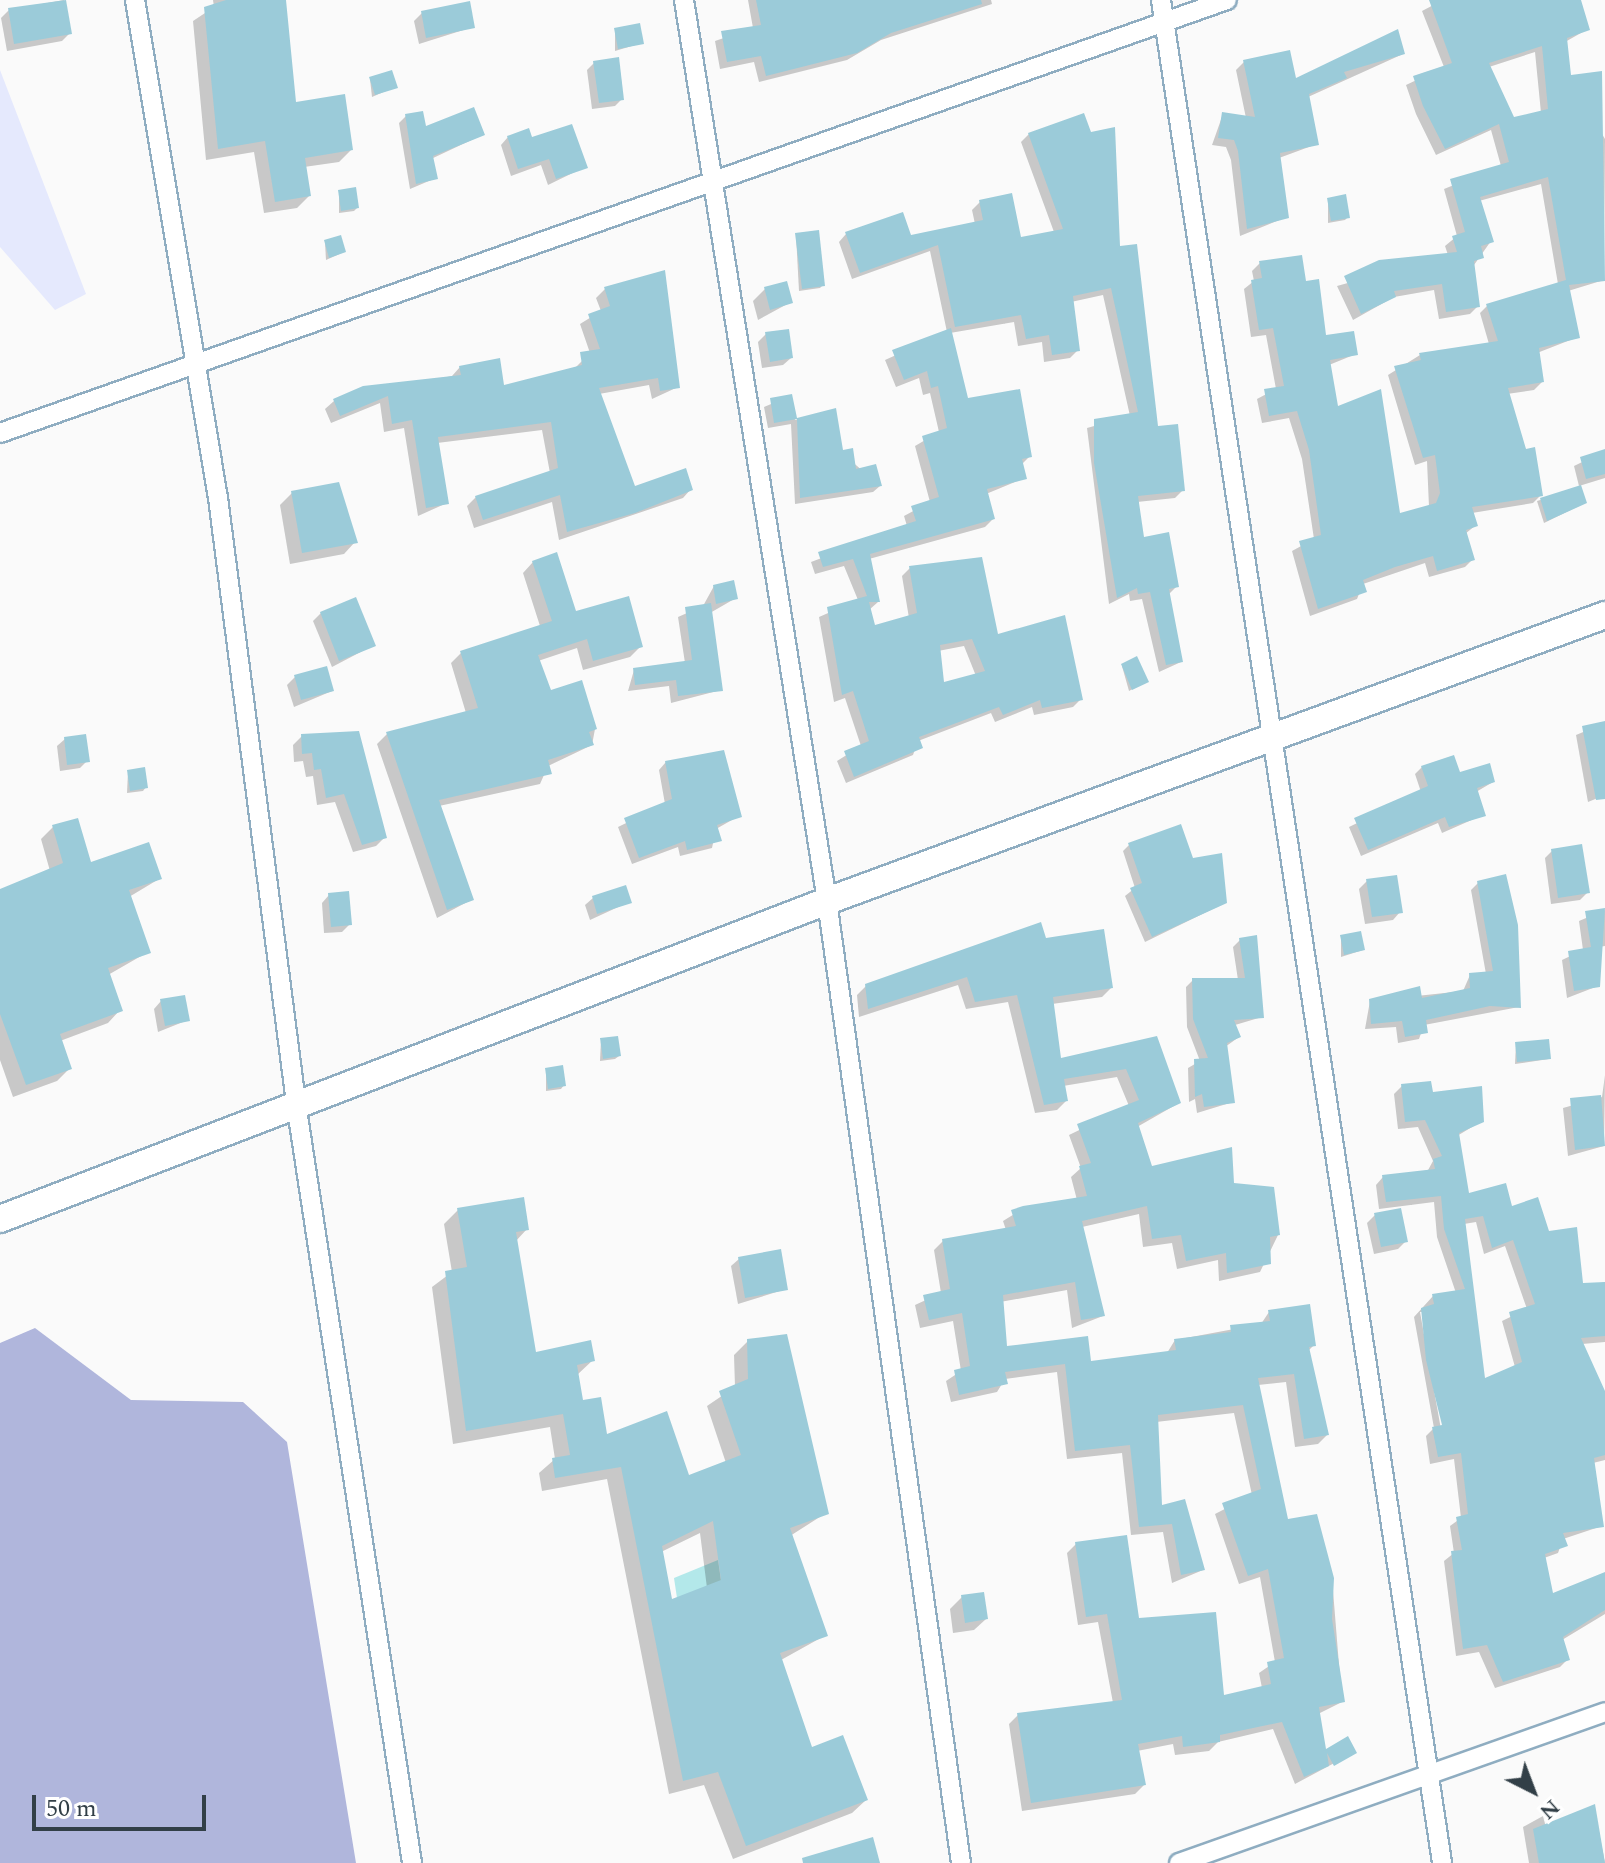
<!DOCTYPE html>
<html>
<head>
<meta charset="utf-8">
<style>
  body { margin:0 }
  #map { position:relative; width:1605px; height:1863px; overflow:hidden; background:#fafafa; font-family:Spectral,serif }
  div>[style] { position:absolute }
  .green>* { inset:0; background:#e5e9fd }
  .forest>* { inset:0; background:#b0b6dc }
  .water>* { inset:0; background:#b3e8ea }
  .shadow>* { inset:0; background:#0003 }
  .building>* { inset:0; background:#9bcbd9 }
  .roads { filter:drop-shadow(2px 0 #8fadc1) drop-shadow(-2px 0 #8fadc1) drop-shadow(0 2px #8fadc1) drop-shadow(0 -2px #8fadc1) }
  .street>* { height:18px; margin:-9px; padding:0 9px; transform-origin:9px; border-radius:9px; background:#fff }
  .secondary>* { height:26px; margin:-13px; padding:0 13px; transform-origin:13px; border-radius:13px; background:#fff }
  span { translate:-50% -50%; white-space:nowrap; text-align:center; line-height:1.15; -webkit-text-stroke:7px #fff; paint-order:stroke }
  .north { position:absolute; left:1493px; top:1751px; width:80px; height:80px; -webkit-text-stroke:6px #fff; paint-order:stroke; rotate:138deg; font-size:22px; font-weight:700; line-height:32px; text-align:center; color:#323f47 }
  .north::after { content:''; display:block; margin:auto; width:28px; height:36px; background:#323f47; clip-path:polygon(50% 0,100% 100%,50% 72%,0 100%) }
  .scale { position:absolute; left:32px; top:1795px; width:174px; height:36px; box-sizing:border-box; border:4px solid #323f47; border-top:0; padding-left:10px; font-size:24px; line-height:28px; white-space:nowrap; color:#323f47; -webkit-text-stroke:6px #fff; paint-order:stroke }
</style>
</head>
<body>
<div id="map">
  <div class="green">
    <div style="clip-path:polygon(0 70px,86px 294px,55px 310px,0 247px)"></div>
  </div>
  <div class="forest">
    <div style="clip-path:polygon(35px 1328px,131px 1400px,243px 1402px,287px 1442px,356px 1863px,0 1863px,0 1343px)"></div>
  </div>
  <div class="water">
    <div style="clip-path:polygon(718px 1560px,721px 1581px,677px 1598px,674px 1578px)"></div>
  </div>
  <div class="shadow">
    <div style="clip-path:polygon(64px 0,70px 33px,62px 41px,7px 51px,1px 18px,9px 10px)"></div>
    <div style="clip-path:polygon(213px 0,283px 0,294px 104px,351px 150px,339px 162px,304px 167px,309px 196px,297px 208px,264px 213px,254px 152px,206px 160px,193px 21px,214px 7px)"></div>
    <div style="clip-path:polygon(748px 0,991px 0,992px 4px,881px 40px,847px 60px,759px 82px,754px 62px,720px 69px,715px 41px,753px 28px)"></div>
    <div style="clip-path:polygon(evenodd,1443px 0,1579px 0,1588px 29px,1565px 42px,1569px 78px,1605px 139px,1604px 280px,1568px 291px,1578px 337px,1537px 353px,1542px 382px,1534px 390px,1507px 394px,1541px 495px,1533px 503px,1472px 513px,1476px 525px,1465px 534px,1473px 559px,1465px 567px,1429px 577px,1425px 563px,1363px 584px,1357px 599px,1310px 616px,1292px 551px,1314px 539px,1302px 459px,1289px 418px,1262px 423px,1257px 399px,1276px 389px,1266px 335px,1251px 337px,1244px 289px,1254px 281px,1252px 271px,1260px 263px,1305px 283px,1324px 337px,1356px 354px,1329px 365px,1336px 408px,1398px 516px,1429px 507px,1427px 461px,1415px 465px,1388px 375px,1420px 355px,1489px 344px,1480px 313px,1487px 306px,1558px 284px,1541px 184px,1479px 201px,1491px 241px,1474px 265px,1478px 306px,1470px 314px,1439px 319px,1434px 290px,1394px 297px,1353px 320px,1337px 286px,1448px 255px,1445px 246px,1457px 236px,1444px 189px,1501px 166px,1491px 130px,1436px 155px,1416px 114px,1406px 85px,1444px 67px,1422px 11px,1443px 0,1535px 52px,1541px 113px,1512px 119px,1489px 67px,1535px 52px)"></div>
    <div style="clip-path:polygon(422px 13px,473px 27px,419px 44px,414px 21px)"></div>
    <div style="clip-path:polygon(615px 30px,642px 43px,615px 51px)"></div>
    <div style="clip-path:polygon(1403px 54px,1308px 97px,1317px 144px,1279px 158px,1287px 217px,1240px 236px,1231px 160px,1226px 147px,1212px 145px,1223px 114px,1246px 118px,1236px 70px,1244px 62px,1294px 81px)"></div>
    <div style="clip-path:polygon(594px 63px,622px 99px,615px 106px,592px 109px,587px 70px)"></div>
    <div style="clip-path:polygon(370px 79px,395px 87px,372px 97px)"></div>
    <div style="clip-path:polygon(406px 116px,424px 129px,482px 135px,431px 159px,436px 178px,410px 189px,399px 123px)"></div>
    <div style="clip-path:polygon(evenodd,1029px 134px,1118px 248px,1156px 428px,1183px 490px,1175px 498px,1137px 502px,1143px 539px,1177px 586px,1168px 595px,1181px 662px,1159px 672px,1142px 599px,1130px 601px,1129px 594px,1109px 604px,1087px 428px,1130px 416px,1103px 295px,1071px 302px,1078px 350px,1070px 358px,1044px 362px,1042px 342px,1018px 346px,1014px 322px,950px 333px,967px 400px,1030px 456px,1021px 465px,1025px 478px,986px 494px,993px 519px,985px 527px,869px 559px,878px 602px,869px 610px,874px 628px,909px 618px,902px 576px,910px 568px,1081px 699px,1073px 707px,1034px 715px,1032px 707px,995px 722px,991px 713px,918px 741px,913px 755px,846px 783px,837px 761px,861px 746px,845px 698px,834px 702px,819px 617px,858px 600px,844px 566px,815px 574px,811px 562px,907px 526px,904px 516px,930px 502px,915px 446px,939px 432px,930px 393px,923px 395px,919px 378px,896px 387px,885px 360px,947px 332px,930px 251px,852px 279px,839px 242px,846px 234px,910px 237px,975px 224px,972px 210px,980px 202px,1019px 239px,1054px 232px,1021px 142px,1029px 134px,964px 646px,976px 676px,942px 685px,938px 651px,964px 646px)"></div>
    <div style="clip-path:polygon(508px 137px,531px 140px,585px 167px,548px 185px,541px 165px,511px 176px,501px 145px)"></div>
    <div style="clip-path:polygon(339px 192px,357px 208px,354px 211px,339px 213px)"></div>
    <div style="clip-path:polygon(1328px 200px,1348px 217px,1345px 220px,1328px 223px)"></div>
    <div style="clip-path:polygon(796px 235px,823px 285px,820px 288px,799px 291px)"></div>
    <div style="clip-path:polygon(325px 242px,344px 252px,326px 260px)"></div>
    <div style="clip-path:polygon(605px 289px,678px 387px,652px 399px,649px 385px,599px 394px,634px 488px,691px 489px,683px 498px,559px 540px,552px 502px,474px 528px,467px 506px,476px 497px,550px 473px,542px 430px,437px 443px,447px 503px,418px 516px,404px 428px,384px 432px,380px 403px,331px 423px,325px 409px,334px 401px,452px 376px,460px 367px,503px 387px,574px 369px,590px 353px,580px 324px,601px 311px,596px 298px)"></div>
    <div style="clip-path:polygon(765px 289px,791px 302px,758px 320px,753px 301px)"></div>
    <div style="clip-path:polygon(766px 334px,791px 358px,783px 365px,762px 368px,758px 342px)"></div>
    <div style="clip-path:polygon(790px 396px,795px 420px,835px 410px,841px 452px,880px 486px,873px 492px,795px 504px,791px 424px,768px 428px,764px 407px)"></div>
    <div style="clip-path:polygon(1605px 451px,1605px 478px,1579px 486px,1574px 466px)"></div>
    <div style="clip-path:polygon(1580px 488px,1581px 505px,1544px 523px,1537px 501px)"></div>
    <div style="clip-path:polygon(292px 493px,355px 542px,344px 554px,290px 564px,280px 505px)"></div>
    <div style="clip-path:polygon(533px 562px,575px 613px,640px 647px,630px 657px,583px 670px,577px 648px,538px 661px,550px 693px,595px 729px,592px 745px,548px 766px,540px 784px,439px 806px,471px 900px,437px 918px,377px 744px,387px 734px,466px 713px,451px 663px,461px 653px,540px 626px,523px 573px)"></div>
    <div style="clip-path:polygon(714px 586px,736px 598px,710px 613px,721px 690px,671px 703px,669px 686px,628px 691px,634px 670px,685px 663px,678px 617px,703px 606px)"></div>
    <div style="clip-path:polygon(321px 613px,374px 645px,332px 667px,313px 621px)"></div>
    <div style="clip-path:polygon(1122px 666px,1146px 682px,1129px 691px)"></div>
    <div style="clip-path:polygon(295px 677px,332px 691px,294px 707px,287px 685px)"></div>
    <div style="clip-path:polygon(1605px 723px,1605px 795px,1588px 802px,1576px 735px)"></div>
    <div style="clip-path:polygon(302px 736px,385px 837px,376px 846px,353px 852px,335px 802px,317px 805px,313px 776px,306px 777px,303px 761px,294px 762px,293px 745px)"></div>
    <div style="clip-path:polygon(65px 739px,87px 761px,80px 768px,60px 771px,57px 746px)"></div>
    <div style="clip-path:polygon(666px 762px,739px 816px,716px 829px,712px 848px,680px 856px,678px 847px,632px 864px,618px 827px,665px 804px,659px 770px)"></div>
    <div style="clip-path:polygon(1422px 767px,1493px 782px,1476px 792px,1483px 815px,1442px 833px,1438px 823px,1361px 856px,1349px 827px,1421px 792px,1415px 774px)"></div>
    <div style="clip-path:polygon(128px 772px,146px 787px,143px 791px,127px 793px)"></div>
    <div style="clip-path:polygon(53px 827px,89px 865px,159px 879px,129px 897px,148px 952px,108px 975px,120px 1010px,108px 1023px,60px 1041px,70px 1068px,57px 1081px,13px 1097px,0 1060px,0 891px,50px 871px,41px 839px)"></div>
    <div style="clip-path:polygon(1129px 845px,1225px 903px,1145px 942px,1125px 896px,1135px 888px,1123px 851px)"></div>
    <div style="clip-path:polygon(1552px 851px,1588px 892px,1580px 900px,1551px 904px,1545px 858px)"></div>
    <div style="clip-path:polygon(1367px 881px,1400px 912px,1393px 920px,1365px 924px,1359px 889px)"></div>
    <div style="clip-path:polygon(1478px 883px,1519px 1007px,1424px 1025px,1419px 1039px,1398px 1043px,1396px 1027px,1365px 1029px,1370px 1001px,1463px 991px,1470px 975px,1486px 974px,1471px 890px)"></div>
    <div style="clip-path:polygon(329px 895px,350px 924px,342px 932px,324px 933px,322px 903px)"></div>
    <div style="clip-path:polygon(593px 898px,629px 902px,590px 920px,585px 905px)"></div>
    <div style="clip-path:polygon(1605px 910px,1605px 946px,1592px 948px,1598px 986px,1567px 998px,1562px 960px,1583px 950px,1579px 921px)"></div>
    <div style="clip-path:polygon(1341px 937px,1363px 950px,1341px 957px)"></div>
    <div style="clip-path:polygon(1045px 940px,1111px 988px,1102px 997px,1052px 1004px,1059px 1060px,1156px 1039px,1179px 1103px,1137px 1127px,1151px 1168px,1232px 1184px,1278px 1235px,1260px 1272px,1219px 1281px,1218px 1260px,1177px 1269px,1172px 1243px,1143px 1247px,1139px 1214px,1082px 1227px,1103px 1316px,1072px 1328px,1067px 1290px,1000px 1302px,1005px 1348px,1089px 1363px,1167px 1353px,1175px 1340px,1261px 1324px,1269px 1312px,1314px 1345px,1308px 1351px,1327px 1435px,1318px 1444px,1295px 1447px,1286px 1382px,1258px 1385px,1286px 1521px,1332px 1578px,1342px 1702px,1318px 1714px,1325px 1753px,1355px 1752px,1295px 1784px,1273px 1729px,1218px 1742px,1209px 1751px,1175px 1755px,1173px 1744px,1137px 1751px,1144px 1785px,1135px 1794px,1022px 1811px,1009px 1724px,1018px 1715px,1113px 1703px,1098px 1622px,1078px 1625px,1067px 1553px,1076px 1544px,1137px 1620px,1222px 1697px,1262px 1688px,1259px 1673px,1275px 1662px,1260px 1577px,1239px 1584px,1215px 1514px,1252px 1495px,1234px 1413px,1156px 1422px,1160px 1508px,1184px 1501px,1203px 1570px,1172px 1583px,1163px 1532px,1131px 1535px,1122px 1453px,1067px 1459px,1057px 1372px,1005px 1379px,997px 1392px,951px 1402px,946px 1381px,961px 1371px,953px 1321px,920px 1328px,915px 1305px,941px 1293px,934px 1250px,943px 1241px,1006px 1230px,1003px 1221px,1024px 1208px,1077px 1200px,1071px 1177px,1081px 1168px,1069px 1135px,1129px 1106px,1117px 1077px,1063px 1086px,1066px 1101px,1057px 1110px,1035px 1113px,1008px 1002px,966px 1009px,958px 985px,859px 1017px,857px 995px,866px 986px)"></div>
    <div style="clip-path:polygon(1240px 940px,1262px 1017px,1235px 1025px,1239px 1037px,1225px 1047px,1233px 1102px,1197px 1113px,1195px 1099px,1189px 1102px,1188px 1068px,1200px 1061px,1187px 1027px,1186px 987px,1193px 980px,1238px 980px,1233px 947px)"></div>
    <div style="clip-path:polygon(161px 1001px,188px 1020px,158px 1032px,154px 1009px)"></div>
    <div style="clip-path:polygon(601px 1040px,619px 1056px,615px 1059px,600px 1061px)"></div>
    <div style="clip-path:polygon(1516px 1044px,1549px 1059px,1515px 1064px)"></div>
    <div style="clip-path:polygon(546px 1070px,564px 1085px,561px 1089px,546px 1091px)"></div>
    <div style="clip-path:polygon(1605px 1075px,1604px 1146px,1568px 1156px,1563px 1108px,1602px 1097px)"></div>
    <div style="clip-path:polygon(evenodd,1402px 1086px,1482px 1121px,1457px 1136px,1468px 1196px,1511px 1208px,1547px 1233px,1583px 1287px,1605px 1282px,1605px 1342px,1582px 1344px,1605px 1396px,1605px 1460px,1593px 1463px,1602px 1526px,1563px 1539px,1558px 1553px,1544px 1558px,1551px 1595px,1605px 1574px,1605px 1614px,1562px 1640px,1568px 1659px,1560px 1667px,1495px 1688px,1479px 1652px,1456px 1656px,1444px 1561px,1454px 1553px,1450px 1526px,1461px 1518px,1454px 1459px,1430px 1464px,1426px 1436px,1434px 1428px,1414px 1317px,1433px 1296px,1456px 1293px,1437px 1237px,1434px 1202px,1379px 1209px,1376px 1185px,1383px 1177px,1427px 1172px,1433px 1161px,1418px 1127px,1398px 1129px,1394px 1094px,1402px 1086px,1476px 1222px,1484px 1254px,1505px 1246px,1527px 1309px,1502px 1321px,1515px 1367px,1484px 1381px,1464px 1224px,1476px 1222px,1402px 1086px,1420px 1312px,1424px 1312px,1446px 1435px,1442px 1435px,1420px 1312px)"></div>
    <div style="clip-path:polygon(evenodd,458px 1210px,527px 1229px,515px 1242px,534px 1354px,593px 1360px,577px 1375px,582px 1403px,606px 1437px,688px 1478px,726px 1463px,707px 1406px,735px 1387px,734px 1355px,748px 1341px,826px 1513px,790px 1536px,826px 1635px,781px 1660px,811px 1749px,866px 1800px,852px 1813px,733px 1859px,704px 1785px,669px 1794px,607px 1479px,542px 1491px,539px 1473px,555px 1459px,550px 1427px,453px 1444px,432px 1287px,452px 1272px,444px 1224px,458px 1210px,700px 1533px,707px 1588px,670px 1601px,661px 1552px,700px 1533px)"></div>
    <div style="clip-path:polygon(1375px 1215px,1406px 1241px,1398px 1249px,1374px 1254px,1367px 1223px)"></div>
    <div style="clip-path:polygon(739px 1259px,786px 1289px,738px 1304px,731px 1266px)"></div>
    <div style="clip-path:polygon(962px 1597px,986px 1619px,974px 1630px,953px 1633px,950px 1609px)"></div>
    <div style="clip-path:polygon(1594px 1807px,1605px 1863px,1573px 1863px,1559px 1823px)"></div>
    <div style="clip-path:polygon(1543px 1816px,1555px 1863px,1529px 1863px,1523px 1827px)"></div>
  </div>
  <div class="building">
    <div style="clip-path:polygon(66px 0,72px 34px,14px 44px,8px 8px)"></div>
    <div style="clip-path:polygon(226px 0,286px 0,296px 102px,345px 94px,353px 150px,305px 158px,311px 196px,275px 202px,265px 141px,218px 149px,204px 7px)"></div>
    <div style="clip-path:polygon(756px 0,981px 0,982px 4px,891px 33px,857px 53px,766px 76px,761px 56px,727px 62px,721px 31px,761px 25px)"></div>
    <div style="clip-path:polygon(evenodd,1429px 0,1581px 0,1590px 30px,1567px 38px,1571px 75px,1602px 71px,1605px 281px,1569px 285px,1580px 338px,1539px 348px,1544px 382px,1508px 388px,1526px 449px,1535px 447px,1543px 496px,1472px 507px,1478px 526px,1466px 530px,1475px 560px,1437px 571px,1433px 556px,1395px 567px,1363px 580px,1367px 592px,1318px 609px,1299px 541px,1321px 535px,1309px 450px,1297px 411px,1269px 416px,1264px 389px,1284px 386px,1273px 328px,1259px 330px,1251px 280px,1262px 278px,1259px 261px,1302px 255px,1306px 281px,1319px 279px,1326px 335px,1354px 331px,1358px 355px,1330px 360px,1338px 406px,1381px 389px,1400px 513px,1436px 503px,1440px 493px,1435px 455px,1423px 458px,1394px 366px,1421px 360px,1419px 353px,1498px 341px,1486px 304px,1566px 280px,1548px 177px,1480px 197px,1494px 242px,1481px 246px,1484px 258px,1474px 261px,1480px 307px,1446px 312px,1442px 284px,1394px 291px,1396px 297px,1361px 314px,1344px 276px,1379px 260px,1457px 252px,1452px 236px,1465px 232px,1450px 179px,1509px 162px,1499px 124px,1445px 149px,1423px 106px,1413px 76px,1452px 63px,1429px 0,1542px 46px,1548px 109px,1514px 117px,1489px 63px,1542px 46px)"></div>
    <div style="clip-path:polygon(470px 1px,475px 28px,426px 38px,421px 11px)"></div>
    <div style="clip-path:polygon(640px 23px,644px 44px,618px 49px,614px 28px)"></div>
    <div style="clip-path:polygon(1398px 29px,1405px 54px,1344px 72px,1347px 78px,1309px 94px,1319px 145px,1280px 153px,1289px 218px,1247px 229px,1238px 151px,1234px 140px,1218px 138px,1222px 112px,1255px 117px,1243px 60px,1290px 50px,1296px 78px)"></div>
    <div style="clip-path:polygon(619px 57px,624px 100px,599px 103px,593px 61px)"></div>
    <div style="clip-path:polygon(392px 70px,398px 88px,375px 95px,369px 77px)"></div>
    <div style="clip-path:polygon(474px 107px,485px 135px,433px 156px,438px 179px,416px 184px,405px 114px,423px 111px,426px 126px)"></div>
    <div style="clip-path:polygon(1084px 113px,1091px 132px,1115px 127px,1120px 246px,1137px 244px,1158px 426px,1178px 424px,1185px 491px,1138px 496px,1144px 537px,1169px 532px,1179px 587px,1169px 589px,1183px 662px,1166px 665px,1150px 592px,1138px 594px,1137px 588px,1117px 598px,1094px 463px,1094px 419px,1138px 412px,1111px 288px,1073px 296px,1080px 351px,1052px 355px,1049px 335px,1026px 339px,1021px 315px,955px 327px,938px 245px,860px 273px,845px 232px,903px 212px,911px 235px,983px 220px,979px 200px,1012px 193px,1021px 237px,1063px 229px,1028px 133px)"></div>
    <div style="clip-path:polygon(572px 124px,588px 168px,556px 179px,549px 159px,518px 169px,507px 136px,529px 128px,532px 137px)"></div>
    <div style="clip-path:polygon(356px 187px,359px 208px,341px 211px,338px 190px)"></div>
    <div style="clip-path:polygon(1346px 194px,1350px 218px,1331px 221px,1327px 198px)"></div>
    <div style="clip-path:polygon(819px 230px,825px 286px,802px 289px,795px 233px)"></div>
    <div style="clip-path:polygon(341px 235px,346px 252px,329px 258px,324px 240px)"></div>
    <div style="clip-path:polygon(665px 270px,680px 388px,660px 391px,658px 378px,599px 388px,635px 486px,686px 468px,693px 490px,635px 513px,567px 532px,560px 495px,483px 520px,475px 496px,558px 468px,551px 422px,438px 437px,449px 504px,426px 508px,412px 420px,392px 424px,388px 396px,340px 416px,333px 399px,363px 386px,461px 375px,459px 366px,500px 358px,504px 385px,582px 365px,580px 352px,600px 349px,588px 314px,610px 306px,604px 287px)"></div>
    <div style="clip-path:polygon(787px 281px,793px 303px,770px 310px,764px 287px)"></div>
    <div style="clip-path:polygon(evenodd,951px 328px,968px 398px,1020px 389px,1032px 457px,1022px 459px,1027px 479px,987px 489px,995px 519px,870px 554px,880px 602px,869px 602px,875px 625px,917px 613px,909px 566px,982px 557px,998px 634px,1065px 615px,1083px 700px,1042px 708px,1040px 700px,1003px 715px,999px 707px,919px 737px,923px 748px,854px 777px,844px 751px,869px 741px,853px 691px,842px 695px,827px 607px,867px 596px,853px 559px,823px 567px,818px 552px,916px 521px,911px 506px,939px 497px,922px 436px,947px 428px,938px 386px,931px 388px,927px 371px,904px 380px,892px 350px,951px 328px,972px 639px,985px 671px,944px 682px,940px 645px,972px 639px)"></div>
    <div style="clip-path:polygon(789px 329px,793px 358px,770px 362px,765px 332px)"></div>
    <div style="clip-path:polygon(792px 394px,797px 418px,836px 408px,843px 450px,853px 448px,856px 469px,876px 464px,882px 486px,800px 498px,797px 419px,774px 423px,770px 398px)"></div>
    <div style="clip-path:polygon(1605px 449px,1605px 474px,1586px 479px,1580px 457px)"></div>
    <div style="clip-path:polygon(339px 482px,358px 543px,302px 553px,291px 491px)"></div>
    <div style="clip-path:polygon(1581px 485px,1587px 503px,1547px 521px,1540px 498px)"></div>
    <div style="clip-path:polygon(557px 552px,576px 611px,629px 596px,643px 647px,593px 661px,587px 639px,538px 655px,551px 690px,582px 680px,597px 729px,589px 732px,594px 745px,548px 760px,552px 774px,439px 800px,474px 900px,447px 910px,386px 732px,478px 708px,460px 651px,552px 621px,532px 561px)"></div>
    <div style="clip-path:polygon(734px 580px,738px 599px,716px 604px,713px 585px)"></div>
    <div style="clip-path:polygon(356px 597px,376px 646px,339px 661px,320px 612px)"></div>
    <div style="clip-path:polygon(711px 603px,723px 691px,678px 696px,676px 680px,635px 685px,633px 668px,692px 660px,685px 607px)"></div>
    <div style="clip-path:polygon(1137px 656px,1149px 682px,1132px 690px,1121px 664px)"></div>
    <div style="clip-path:polygon(327px 666px,334px 691px,301px 700px,294px 675px)"></div>
    <div style="clip-path:polygon(1605px 721px,1605px 799px,1596px 800px,1582px 726px)"></div>
    <div style="clip-path:polygon(359px 731px,387px 838px,362px 845px,344px 794px,326px 798px,321px 769px,314px 770px,312px 753px,302px 754px,301px 734px)"></div>
    <div style="clip-path:polygon(86px 734px,90px 762px,67px 765px,64px 737px)"></div>
    <div style="clip-path:polygon(724px 750px,742px 817px,717px 825px,722px 841px,687px 850px,685px 841px,639px 858px,624px 818px,672px 799px,665px 761px)"></div>
    <div style="clip-path:polygon(1454px 755px,1460px 772px,1490px 763px,1495px 782px,1477px 788px,1486px 816px,1449px 827px,1445px 817px,1368px 850px,1354px 818px,1428px 786px,1421px 766px)"></div>
    <div style="clip-path:polygon(145px 767px,148px 788px,130px 791px,127px 770px)"></div>
    <div style="clip-path:polygon(78px 818px,91px 862px,149px 842px,162px 879px,129px 890px,151px 953px,108px 968px,123px 1011px,60px 1034px,72px 1069px,26px 1085px,0 1014px,0 889px,63px 863px,52px 825px)"></div>
    <div style="clip-path:polygon(1181px 824px,1193px 858px,1222px 853px,1227px 903px,1152px 937px,1130px 888px,1142px 883px,1128px 843px)"></div>
    <div style="clip-path:polygon(1582px 844px,1590px 893px,1558px 898px,1551px 849px)"></div>
    <div style="clip-path:polygon(1506px 874px,1518px 925px,1521px 1008px,1490px 1006px,1426px 1020px,1428px 1033px,1405px 1037px,1402px 1021px,1371px 1024px,1369px 999px,1420px 986px,1422px 998px,1470px 988px,1469px 973px,1493px 971px,1477px 881px)"></div>
    <div style="clip-path:polygon(1397px 875px,1403px 913px,1372px 917px,1366px 879px)"></div>
    <div style="clip-path:polygon(626px 885px,632px 903px,597px 914px,592px 896px)"></div>
    <div style="clip-path:polygon(349px 891px,352px 925px,331px 927px,328px 893px)"></div>
    <div style="clip-path:polygon(1605px 908px,1600px 987px,1574px 991px,1568px 951px,1591px 947px,1585px 911px)"></div>
    <div style="clip-path:polygon(1041px 922px,1046px 938px,1104px 929px,1113px 988px,1053px 997px,1061px 1058px,1157px 1036px,1181px 1103px,1138px 1123px,1152px 1166px,1232px 1147px,1234px 1183px,1274px 1187px,1280px 1235px,1270px 1237px,1271px 1264px,1227px 1273px,1226px 1253px,1186px 1261px,1181px 1235px,1152px 1239px,1147px 1206px,1082px 1221px,1105px 1316px,1081px 1320px,1075px 1282px,1003px 1295px,1007px 1346px,1088px 1336px,1091px 1361px,1176px 1350px,1174px 1339px,1231px 1332px,1230px 1325px,1270px 1321px,1268px 1310px,1310px 1304px,1316px 1346px,1309px 1347px,1329px 1435px,1304px 1439px,1294px 1374px,1258px 1378px,1288px 1519px,1317px 1514px,1334px 1578px,1332px 1619px,1345px 1702px,1319px 1707px,1326px 1749px,1348px 1736px,1357px 1753px,1334px 1766px,1327px 1753px,1329px 1766px,1304px 1777px,1282px 1722px,1220px 1735px,1220px 1742px,1183px 1747px,1182px 1736px,1138px 1744px,1146px 1785px,1031px 1803px,1017px 1713px,1122px 1700px,1107px 1614px,1086px 1617px,1075px 1542px,1127px 1535px,1139px 1618px,1216px 1612px,1224px 1695px,1271px 1684px,1267px 1662px,1284px 1658px,1268px 1569px,1248px 1576px,1222px 1503px,1261px 1489px,1243px 1405px,1158px 1415px,1162px 1505px,1185px 1499px,1205px 1570px,1181px 1575px,1172px 1524px,1139px 1527px,1130px 1445px,1075px 1451px,1065px 1364px,1005px 1372px,1008px 1384px,959px 1395px,954px 1370px,970px 1366px,962px 1313px,929px 1320px,923px 1295px,950px 1289px,942px 1239px,1016px 1226px,1011px 1210px,1023px 1206px,1087px 1196px,1079px 1166px,1091px 1163px,1077px 1124px,1139px 1100px,1126px 1069px,1064px 1079px,1068px 1101px,1044px 1105px,1017px 995px,975px 1002px,967px 977px,868px 1009px,865px 984px)"></div>
    <div style="clip-path:polygon(1361px 931px,1365px 950px,1344px 955px,1340px 935px)"></div>
    <div style="clip-path:polygon(1257px 935px,1264px 1018px,1234px 1020px,1241px 1037px,1227px 1043px,1235px 1103px,1204px 1107px,1202px 1094px,1195px 1097px,1194px 1059px,1208px 1058px,1193px 1019px,1192px 978px,1245px 978px,1239px 938px)"></div>
    <div style="clip-path:polygon(185px 995px,190px 1021px,165px 1026px,160px 999px)"></div>
    <div style="clip-path:polygon(618px 1036px,621px 1056px,603px 1059px,600px 1038px)"></div>
    <div style="clip-path:polygon(1549px 1039px,1551px 1059px,1517px 1062px,1515px 1042px)"></div>
    <div style="clip-path:polygon(563px 1065px,566px 1086px,548px 1089px,545px 1068px)"></div>
    <div style="clip-path:polygon(evenodd,1431px 1081px,1433px 1092px,1482px 1086px,1484px 1122px,1459px 1133px,1469px 1193px,1506px 1183px,1512px 1206px,1538px 1197px,1549px 1231px,1577px 1227px,1583px 1283px,1605px 1282px,1605px 1336px,1581px 1338px,1605px 1391px,1605px 1455px,1594px 1458px,1604px 1527px,1563px 1533px,1568px 1546px,1545px 1554px,1553px 1593px,1605px 1572px,1605px 1610px,1563px 1637px,1570px 1660px,1503px 1682px,1487px 1645px,1463px 1649px,1451px 1551px,1462px 1550px,1456px 1517px,1468px 1514px,1461px 1453px,1438px 1457px,1432px 1427px,1442px 1425px,1426px 1360px,1421px 1308px,1434px 1304px,1432px 1294px,1465px 1289px,1444px 1229px,1441px 1196px,1386px 1202px,1382px 1175px,1435px 1169px,1433px 1159px,1442px 1156px,1425px 1120px,1405px 1122px,1401px 1084px,1431px 1081px,1483px 1216px,1492px 1248px,1513px 1240px,1535px 1304px,1509px 1312px,1522px 1362px,1485px 1378px,1465px 1219px,1483px 1216px)"></div>
    <div style="clip-path:polygon(1601px 1095px,1605px 1146px,1575px 1150px,1570px 1098px)"></div>
    <div style="clip-path:polygon(evenodd,524px 1197px,529px 1230px,516px 1232px,536px 1352px,591px 1340px,595px 1361px,577px 1365px,583px 1400px,601px 1397px,607px 1434px,667px 1411px,689px 1475px,741px 1455px,719px 1391px,748px 1379px,747px 1339px,787px 1334px,829px 1514px,790px 1528px,828px 1636px,780px 1653px,812px 1747px,843px 1735px,868px 1800px,746px 1846px,718px 1772px,683px 1781px,621px 1467px,555px 1478px,552px 1458px,570px 1455px,563px 1414px,466px 1431px,445px 1271px,467px 1267px,457px 1208px,524px 1197px,713px 1521px,721px 1580px,672px 1599px,662px 1546px,713px 1521px)"></div>
    <div style="clip-path:polygon(1401px 1208px,1408px 1242px,1381px 1247px,1374px 1213px)"></div>
    <div style="clip-path:polygon(781px 1249px,788px 1290px,745px 1298px,738px 1257px)"></div>
    <div style="clip-path:polygon(984px 1592px,988px 1619px,965px 1623px,961px 1595px)"></div>
    <div style="clip-path:polygon(1595px 1804px,1605px 1863px,1539px 1863px,1533px 1829px)"></div>
    <div style="clip-path:polygon(873px 1837px,880px 1863px,803px 1863px,802px 1858px)"></div>
  </div>
  <div class="roads">
    <div class="street">
      <div style="left:135px;top:0;width:505px;rotate:80.54deg"></div>
      <div style="left:218px;top:498px;width:610px;rotate:82.65deg"></div>
      <div style="left:296px;top:1103px;width:769px;rotate:81.32deg"></div>
      <div style="left:684px;top:0;width:912px;rotate:80.98deg"></div>
      <div style="left:827px;top:901px;width:971px;rotate:82.07deg"></div>
      <div style="left:1161px;top:0;width:1884px;rotate:81.42deg"></div>
      <div style="left:0;top:433px;width:1301px;rotate:-19.44deg"></div>
      <div style="left:1179px;top:1863px;width:452px;rotate:-19.5deg"></div>
    </div>
    <div class="secondary">
      <div style="left:0;top:1219px;width:886px;rotate:-21.03deg"></div>
      <div style="left:827px;top:901px;width:829px;rotate:-20.18deg"></div>
    </div>
  </div>
  <div class="north">N</div>
  <div class="scale">50 m</div>
</div>
</body>
</html>
